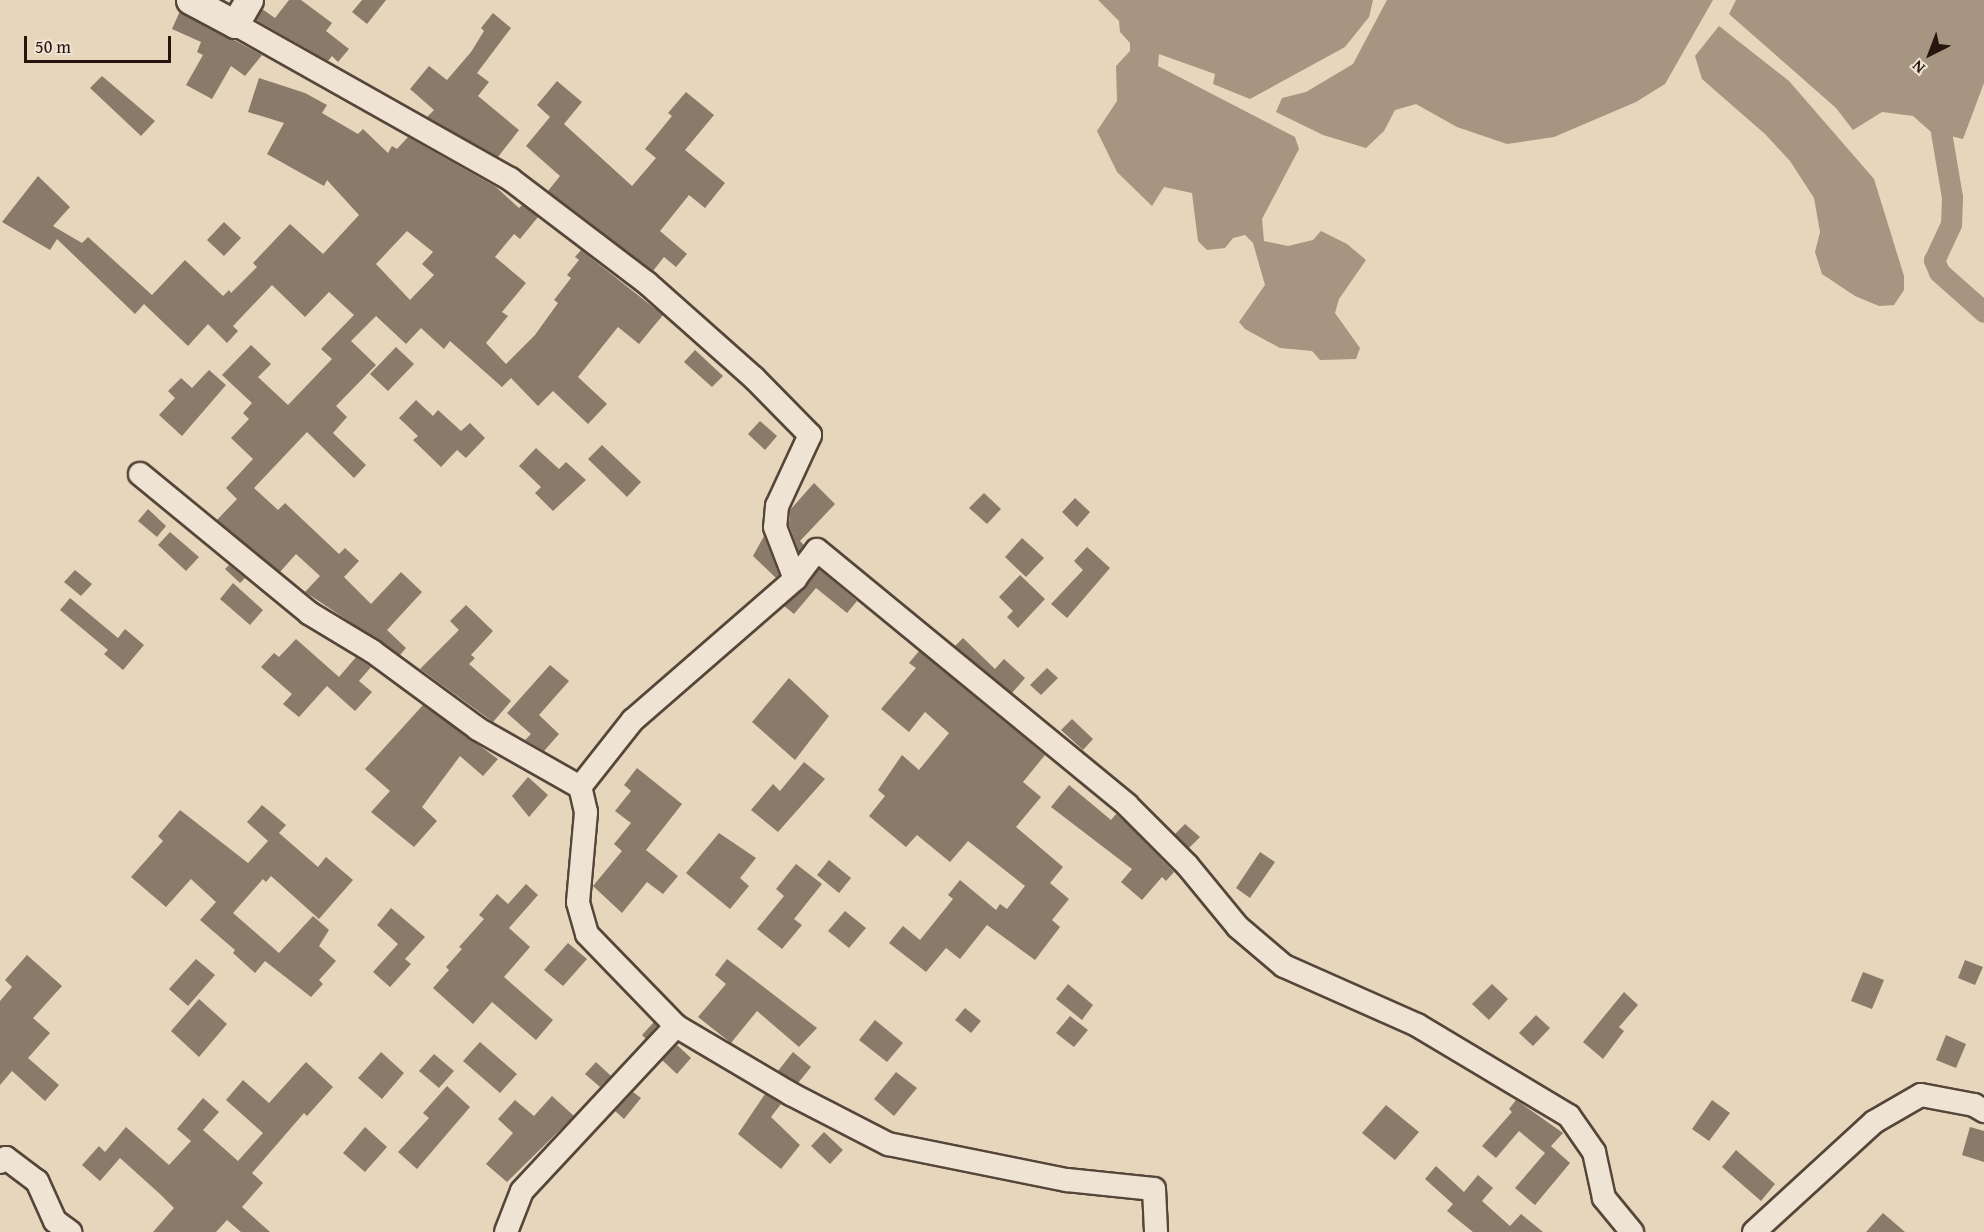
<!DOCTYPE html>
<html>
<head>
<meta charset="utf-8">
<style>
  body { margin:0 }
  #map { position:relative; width:1984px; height:1232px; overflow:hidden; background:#e6d6bc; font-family:"Gentium Book Plus",serif }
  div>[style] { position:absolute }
  .water>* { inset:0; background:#a59581 }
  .canal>* { height:21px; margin:-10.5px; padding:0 10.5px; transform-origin:10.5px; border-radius:10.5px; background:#a59581 }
  .building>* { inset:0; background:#8a7a69 }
  .roads { filter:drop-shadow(2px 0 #56463a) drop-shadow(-2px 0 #56463a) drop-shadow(0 2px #56463a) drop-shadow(0 -2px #56463a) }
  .minor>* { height:22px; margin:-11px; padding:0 11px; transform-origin:11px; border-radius:11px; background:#efe4d3 }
  .tertiary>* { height:27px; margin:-13.5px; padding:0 13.5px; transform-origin:13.5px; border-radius:13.5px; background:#efe4d3 }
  span { translate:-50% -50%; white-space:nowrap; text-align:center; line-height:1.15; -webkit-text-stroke:6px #efe4d3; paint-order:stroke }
  .north { position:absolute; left:1900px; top:24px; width:60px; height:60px; -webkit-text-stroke:4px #efe4d3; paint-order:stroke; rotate:222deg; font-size:16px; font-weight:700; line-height:24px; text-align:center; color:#26160f }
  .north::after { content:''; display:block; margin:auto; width:21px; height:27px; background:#26160f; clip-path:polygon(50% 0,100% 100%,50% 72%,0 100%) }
  .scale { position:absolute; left:24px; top:36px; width:147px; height:27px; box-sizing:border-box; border:3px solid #26160f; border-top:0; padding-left:8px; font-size:18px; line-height:21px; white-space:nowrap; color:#26160f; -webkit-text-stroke:4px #efe4d3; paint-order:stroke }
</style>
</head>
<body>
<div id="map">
  <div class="water">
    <div style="clip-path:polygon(1098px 0,1373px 0,1369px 17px,1345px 47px,1250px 99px,1213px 84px,1215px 74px,1159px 54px,1158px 66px,1295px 137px,1299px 149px,1262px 219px,1264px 241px,1288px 246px,1313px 240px,1321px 231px,1347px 244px,1366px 260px,1339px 299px,1335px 313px,1360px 348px,1356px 359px,1320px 360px,1312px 351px,1280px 348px,1245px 329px,1239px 322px,1265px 285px,1253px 243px,1245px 235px,1233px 238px,1225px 248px,1207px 250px,1198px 241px,1192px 193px,1164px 187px,1152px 206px,1117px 172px,1097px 131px,1117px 101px,1116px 66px,1130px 51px,1130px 43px,1120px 32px,1119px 21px)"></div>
    <div style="clip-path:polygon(1387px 0,1713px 0,1665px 84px,1636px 102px,1554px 137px,1507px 144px,1457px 127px,1416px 104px,1395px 110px,1384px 131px,1366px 148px,1323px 135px,1276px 112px,1282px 98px,1306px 92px,1353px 64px)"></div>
    <div style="clip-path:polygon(1736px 0,1984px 0,1984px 83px,1963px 139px,1930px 131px,1913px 116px,1882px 112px,1853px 130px,1836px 108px,1729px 14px)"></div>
    <div style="clip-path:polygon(1719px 26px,1789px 81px,1874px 179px,1904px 276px,1904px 290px,1894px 305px,1879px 306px,1855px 296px,1822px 274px,1815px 252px,1820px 232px,1814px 198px,1790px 161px,1765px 134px,1702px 79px,1695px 56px)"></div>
  </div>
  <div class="canal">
    <div style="left:1930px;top:109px;width:14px;rotate:51deg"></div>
    <div style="left:1939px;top:120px;width:78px;rotate:80.4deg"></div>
    <div style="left:1952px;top:197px;width:27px;rotate:92deg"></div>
    <div style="left:1951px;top:224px;width:40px;rotate:115deg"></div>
    <div style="left:1934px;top:260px;width:13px;rotate:67deg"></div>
    <div style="left:1939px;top:272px;width:60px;rotate:41.6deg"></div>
  </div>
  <div class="building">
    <div style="clip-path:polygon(289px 0,301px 0,332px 23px,326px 31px,349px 49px,338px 62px,332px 56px,328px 61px,256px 20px,262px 9px,275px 18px)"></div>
    <div style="clip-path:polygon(362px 0,386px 0,367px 24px,352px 12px)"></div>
    <div style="clip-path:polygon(180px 11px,262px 55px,245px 76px,231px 66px,212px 99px,186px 85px,203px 55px,197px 52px,201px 42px,172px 29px)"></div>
    <div style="clip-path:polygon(493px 13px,511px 28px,477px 73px,489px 82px,478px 96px,519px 130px,498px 157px,427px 117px,434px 110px,410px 89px,429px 66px,447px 80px,471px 52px,484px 31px,481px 28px)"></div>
    <div style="clip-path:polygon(102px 76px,155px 121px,141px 136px,90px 88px)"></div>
    <div style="clip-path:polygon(evenodd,259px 78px,305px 93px,327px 105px,322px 113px,358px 134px,363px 129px,388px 153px,392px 146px,397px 149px,408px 137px,496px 187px,519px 208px,522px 205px,538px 217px,520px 239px,514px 234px,495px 257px,526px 283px,502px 312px,508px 316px,486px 343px,506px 364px,535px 335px,558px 303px,554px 300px,571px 278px,567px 275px,579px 260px,575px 257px,581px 250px,663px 315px,639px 344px,618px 327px,578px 377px,607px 404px,588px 424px,553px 391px,538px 406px,511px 378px,502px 387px,450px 341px,444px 349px,421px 328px,406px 344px,376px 316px,351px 341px,376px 365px,336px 406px,347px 417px,333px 433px,366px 465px,354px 478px,307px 432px,254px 488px,278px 510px,285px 503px,339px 554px,345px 548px,359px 561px,344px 577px,371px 604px,401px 572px,422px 592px,387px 630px,406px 648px,400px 655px,305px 592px,320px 576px,296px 554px,280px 572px,217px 520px,237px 499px,226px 488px,253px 459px,231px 438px,249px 419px,243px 413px,252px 403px,222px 375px,251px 345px,271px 364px,258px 377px,288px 405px,332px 359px,321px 349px,354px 315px,329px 292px,305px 317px,272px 285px,233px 326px,238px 331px,227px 343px,208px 324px,188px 346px,144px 304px,135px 314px,57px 239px,50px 250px,2px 222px,38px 176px,70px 207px,53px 226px,82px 243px,88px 237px,152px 295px,185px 260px,223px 296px,229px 290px,231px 293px,257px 267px,253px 263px,290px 224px,323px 254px,359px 215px,327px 180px,324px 186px,267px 154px,284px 123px,248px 112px,259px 78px,407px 231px,433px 252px,422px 264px,434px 275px,410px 300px,376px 264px,407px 231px)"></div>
    <div style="clip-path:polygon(557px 81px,582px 102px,564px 124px,632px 186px,656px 158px,645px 149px,672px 116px,668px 113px,686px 92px,714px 115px,685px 150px,725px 183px,705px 208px,689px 195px,660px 231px,687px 254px,676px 267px,664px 257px,653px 271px,548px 191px,560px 176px,526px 146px,550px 117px,537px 105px)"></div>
    <div style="clip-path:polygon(224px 222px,241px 238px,224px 256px,207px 240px)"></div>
    <div style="clip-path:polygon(396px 347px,414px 364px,388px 391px,370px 374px)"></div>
    <div style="clip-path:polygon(695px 350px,723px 376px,712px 387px,684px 362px)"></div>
    <div style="clip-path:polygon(209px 370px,226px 385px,182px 436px,159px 415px,175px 398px,168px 391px,181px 378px,192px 388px)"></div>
    <div style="clip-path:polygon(416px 400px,433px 416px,438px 410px,461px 431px,470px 423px,485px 438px,466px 458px,457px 450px,441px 467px,413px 440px,418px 436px,399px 418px)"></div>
    <div style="clip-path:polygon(760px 421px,777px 436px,765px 450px,748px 434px)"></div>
    <div style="clip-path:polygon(602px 445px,641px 482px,627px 497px,588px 459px)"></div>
    <div style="clip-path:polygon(536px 448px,559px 469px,566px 462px,586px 480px,553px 511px,535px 493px,541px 487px,519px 466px)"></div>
    <div style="clip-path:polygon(814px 483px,835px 504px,800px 541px,804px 545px,799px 552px,789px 525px,790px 510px)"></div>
    <div style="clip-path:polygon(984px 493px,1001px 509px,987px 524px,969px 508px)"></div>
    <div style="clip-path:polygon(1075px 498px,1090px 512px,1077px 527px,1062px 512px)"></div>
    <div style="clip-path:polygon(148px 509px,166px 526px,157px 537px,138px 521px)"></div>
    <div style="clip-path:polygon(170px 532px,199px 557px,186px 571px,158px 545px)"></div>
    <div style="clip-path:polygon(764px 536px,779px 575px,776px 578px,753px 556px)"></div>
    <div style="clip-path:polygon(1022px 538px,1044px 558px,1026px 577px,1005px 557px)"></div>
    <div style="clip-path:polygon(1087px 547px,1110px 568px,1067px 618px,1051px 604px,1083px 570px,1074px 561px)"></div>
    <div style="clip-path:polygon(229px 565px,245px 578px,240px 583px,225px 569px)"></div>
    <div style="clip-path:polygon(819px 569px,857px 601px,847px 613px,816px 588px,794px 614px,784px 606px)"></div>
    <div style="clip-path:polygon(75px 570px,92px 584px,81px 596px,64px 582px)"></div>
    <div style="clip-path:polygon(1020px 575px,1045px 599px,1018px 628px,1007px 617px,1013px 611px,999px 597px)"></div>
    <div style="clip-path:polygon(233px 583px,263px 610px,250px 625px,220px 599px)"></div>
    <div style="clip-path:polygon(70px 598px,118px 638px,125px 629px,144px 645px,123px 670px,104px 654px,108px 650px,60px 610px)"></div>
    <div style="clip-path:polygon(466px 605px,493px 631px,471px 655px,475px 658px,469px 664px,511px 701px,493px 722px,420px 669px,459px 630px,450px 621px)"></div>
    <div style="clip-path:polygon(963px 638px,995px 669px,1004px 659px,1025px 678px,1012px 693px,955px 646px)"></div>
    <div style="clip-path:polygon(296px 639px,339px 677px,356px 657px,371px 667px,359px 681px,372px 692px,355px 711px,327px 686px,299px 717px,283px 704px,292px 694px,261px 667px,274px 653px,279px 657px)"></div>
    <div style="clip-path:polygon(919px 651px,1045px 755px,1023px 782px,1041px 797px,1016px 827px,1063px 867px,1050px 883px,1069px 899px,1052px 920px,1060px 927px,1035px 960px,987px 925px,960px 959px,946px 948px,926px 972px,889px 943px,903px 926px,920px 940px,953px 899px,948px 895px,960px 880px,996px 910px,1000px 904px,1007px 909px,1025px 886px,968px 841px,950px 862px,917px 835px,906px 847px,869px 816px,885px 796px,878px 790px,902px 755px,919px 770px,949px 733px,925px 712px,909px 732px,881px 709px,916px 668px,909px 663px)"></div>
    <div style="clip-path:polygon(550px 665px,569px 681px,539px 715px,559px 734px,544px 751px,525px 740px,531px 734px,507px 713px)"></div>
    <div style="clip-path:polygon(1047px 668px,1058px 678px,1041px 695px,1030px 685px)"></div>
    <div style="clip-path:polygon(789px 678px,829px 716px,795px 760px,752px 722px)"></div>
    <div style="clip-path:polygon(423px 705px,498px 759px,483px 776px,460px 756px,422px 807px,437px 821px,414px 847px,371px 812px,390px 791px,365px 769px)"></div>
    <div style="clip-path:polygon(1072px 719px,1093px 739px,1083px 750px,1061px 730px)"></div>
    <div style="clip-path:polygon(804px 762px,825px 779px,778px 832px,751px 810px,773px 784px,780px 791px)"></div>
    <div style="clip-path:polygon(637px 768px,682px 804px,646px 850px,678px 876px,663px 894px,647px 882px,622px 913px,593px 886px,622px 851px,614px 844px,631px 823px,615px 811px,631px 791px,624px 785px)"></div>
    <div style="clip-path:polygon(528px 777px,548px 795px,529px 817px,512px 796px)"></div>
    <div style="clip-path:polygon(1069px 785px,1111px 820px,1116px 814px,1127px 824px,1174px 872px,1166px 881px,1162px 877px,1142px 900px,1121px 882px,1132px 869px,1051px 807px)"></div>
    <div style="clip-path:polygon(262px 805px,286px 825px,279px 833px,318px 867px,326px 857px,353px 880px,319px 919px,271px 876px,266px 882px,263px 879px,233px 913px,279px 953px,313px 916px,329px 930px,319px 946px,336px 961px,319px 980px,323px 984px,311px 997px,265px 961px,255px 973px,233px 953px,235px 950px,200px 920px,216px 902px,191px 879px,166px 907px,131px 877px,163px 841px,158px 836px,180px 810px,248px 863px,268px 841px,247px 822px)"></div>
    <div style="clip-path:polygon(1185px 824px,1200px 837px,1189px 848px,1175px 834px)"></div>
    <div style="clip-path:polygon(719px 833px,756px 858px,740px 878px,749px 886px,730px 909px,686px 873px)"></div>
    <div style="clip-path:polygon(1260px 852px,1275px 862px,1250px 898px,1236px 888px)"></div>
    <div style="clip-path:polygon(829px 860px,851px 878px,839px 893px,817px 875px)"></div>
    <div style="clip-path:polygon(796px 864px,822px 884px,794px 919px,802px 925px,782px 949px,757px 929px,784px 896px,776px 889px)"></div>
    <div style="clip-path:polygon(526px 884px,538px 895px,509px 928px,530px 947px,504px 977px,553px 1020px,536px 1040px,492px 1002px,473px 1024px,433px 988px,449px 970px,446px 967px,462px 949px,459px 947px,484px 919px,479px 915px,497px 894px,508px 904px)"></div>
    <div style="clip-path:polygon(391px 908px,425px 937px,405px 959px,411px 964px,390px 987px,373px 972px,398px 944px,377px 925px)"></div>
    <div style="clip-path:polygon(845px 911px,866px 928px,849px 948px,828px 931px)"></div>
    <div style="clip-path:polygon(568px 943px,587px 959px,563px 986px,544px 970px)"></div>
    <div style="clip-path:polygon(27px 955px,62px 986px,33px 1018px,50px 1033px,28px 1058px,59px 1085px,45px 1101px,12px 1071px,0 1085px,0 1001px,12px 987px,5px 980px)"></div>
    <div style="clip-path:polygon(196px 959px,215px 975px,188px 1006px,169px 989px)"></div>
    <div style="clip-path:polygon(727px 959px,817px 1028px,799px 1047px,757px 1011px,731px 1043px,698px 1017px,726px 984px,715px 975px)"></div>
    <div style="clip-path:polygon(1965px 960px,1983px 967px,1975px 985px,1958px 978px)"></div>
    <div style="clip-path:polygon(1863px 972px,1884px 980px,1872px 1009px,1851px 1001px)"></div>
    <div style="clip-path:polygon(1068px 984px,1093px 1005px,1082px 1020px,1056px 999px)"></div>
    <div style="clip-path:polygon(1492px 984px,1508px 999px,1489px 1020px,1472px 1004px)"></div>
    <div style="clip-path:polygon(1624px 992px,1638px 1005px,1619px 1027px,1624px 1031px,1603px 1059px,1583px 1042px)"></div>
    <div style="clip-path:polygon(199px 999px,227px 1024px,199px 1057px,171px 1031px)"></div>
    <div style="clip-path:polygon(965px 1008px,981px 1021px,971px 1033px,955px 1020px)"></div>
    <div style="clip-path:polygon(1536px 1015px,1550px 1028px,1533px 1046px,1519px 1033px)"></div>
    <div style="clip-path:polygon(1070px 1016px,1088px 1030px,1074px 1047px,1056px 1033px)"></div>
    <div style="clip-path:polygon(875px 1020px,903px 1043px,887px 1062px,859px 1040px)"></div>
    <div style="clip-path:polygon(654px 1022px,657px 1026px,646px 1039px,642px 1035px)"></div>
    <div style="clip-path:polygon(1946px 1035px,1966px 1044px,1956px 1068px,1936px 1060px)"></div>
    <div style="clip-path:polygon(480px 1042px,517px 1074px,500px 1093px,463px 1061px)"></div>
    <div style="clip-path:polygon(677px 1045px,691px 1058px,677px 1074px,662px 1060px)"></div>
    <div style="clip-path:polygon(381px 1052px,404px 1073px,382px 1099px,358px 1078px)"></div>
    <div style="clip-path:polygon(793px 1052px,811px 1067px,798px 1083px,778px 1071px)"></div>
    <div style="clip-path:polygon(434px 1054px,454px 1071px,439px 1088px,419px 1071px)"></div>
    <div style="clip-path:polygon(306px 1062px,333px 1087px,307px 1116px,304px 1113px,252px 1173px,263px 1183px,242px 1207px,270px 1232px,241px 1232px,227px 1220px,216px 1232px,153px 1232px,174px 1208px,160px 1194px,120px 1158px,100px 1181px,82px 1165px,99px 1146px,105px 1152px,126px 1127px,169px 1165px,191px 1141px,177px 1129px,203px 1098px,219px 1112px,203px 1130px,238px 1161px,263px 1133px,226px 1100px,243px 1080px,269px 1103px)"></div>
    <div style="clip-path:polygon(596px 1062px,611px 1076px,600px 1087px,585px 1074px)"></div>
    <div style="clip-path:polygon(896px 1072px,917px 1088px,894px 1116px,874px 1099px)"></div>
    <div style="clip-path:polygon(447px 1086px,470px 1107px,417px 1169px,398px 1152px,429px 1118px,423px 1113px)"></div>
    <div style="clip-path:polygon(633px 1092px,641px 1098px,624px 1119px,615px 1111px)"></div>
    <div style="clip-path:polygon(765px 1094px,781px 1104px,771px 1117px,800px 1145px,781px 1169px,738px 1134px)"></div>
    <div style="clip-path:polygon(552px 1096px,574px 1116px,507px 1182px,486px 1164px,513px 1133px,498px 1119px,515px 1100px,534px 1116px)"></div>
    <div style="clip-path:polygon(1516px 1100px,1563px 1133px,1551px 1146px,1570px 1163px,1535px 1205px,1515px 1188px,1545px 1153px,1519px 1131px,1496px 1158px,1482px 1146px,1512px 1112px,1509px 1109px)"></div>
    <div style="clip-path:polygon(1712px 1100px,1730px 1113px,1709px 1141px,1692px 1129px)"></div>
    <div style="clip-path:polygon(1386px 1105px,1419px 1132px,1395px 1160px,1362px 1133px)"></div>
    <div style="clip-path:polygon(365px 1127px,387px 1147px,365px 1172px,343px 1153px)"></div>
    <div style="clip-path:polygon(1970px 1127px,1984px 1131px,1984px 1162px,1962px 1155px)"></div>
    <div style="clip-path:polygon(824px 1132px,843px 1150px,830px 1164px,811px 1146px)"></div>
    <div style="clip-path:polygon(1736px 1150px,1775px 1184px,1761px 1201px,1722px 1167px)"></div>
    <div style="clip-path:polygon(1436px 1166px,1464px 1192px,1478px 1175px,1493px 1188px,1482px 1201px,1510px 1226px,1521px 1214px,1543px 1232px,1473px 1232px,1447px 1211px,1453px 1204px,1425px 1179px)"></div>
    <div style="clip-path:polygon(1883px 1213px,1905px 1232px,1866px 1232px)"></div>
  </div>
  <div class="roads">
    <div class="minor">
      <div style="left:235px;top:24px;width:316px;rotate:29.4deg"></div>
      <div style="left:510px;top:179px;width:172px;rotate:37.2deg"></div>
      <div style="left:647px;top:283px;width:143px;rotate:41.6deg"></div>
      <div style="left:754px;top:378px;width:80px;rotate:45.5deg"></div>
      <div style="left:810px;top:435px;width:78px;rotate:114.9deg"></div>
      <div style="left:777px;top:506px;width:21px;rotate:95deg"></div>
      <div style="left:775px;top:527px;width:56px;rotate:69deg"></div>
      <div style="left:795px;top:579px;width:36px;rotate:-53deg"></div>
      <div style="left:817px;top:550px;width:401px;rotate:39.4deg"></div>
      <div style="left:1127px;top:805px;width:85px;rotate:45deg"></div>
      <div style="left:1187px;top:865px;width:80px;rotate:50.6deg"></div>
      <div style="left:1238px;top:927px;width:60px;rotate:40.3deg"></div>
      <div style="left:1284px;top:966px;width:145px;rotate:23.9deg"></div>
      <div style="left:1417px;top:1025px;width:177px;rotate:30.9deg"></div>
      <div style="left:1569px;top:1116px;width:44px;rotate:55.2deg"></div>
      <div style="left:1594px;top:1152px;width:47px;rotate:77.7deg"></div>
      <div style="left:1604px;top:1198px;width:44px;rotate:50.5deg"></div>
      <div style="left:140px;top:474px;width:219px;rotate:39.4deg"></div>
      <div style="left:309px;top:613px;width:74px;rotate:31.1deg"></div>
      <div style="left:372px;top:651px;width:132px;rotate:36.3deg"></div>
      <div style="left:478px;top:729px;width:117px;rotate:29.6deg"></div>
      <div style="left:676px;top:1026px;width:134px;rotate:30.6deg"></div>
      <div style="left:791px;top:1094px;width:109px;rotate:27.3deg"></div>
      <div style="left:888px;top:1144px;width:183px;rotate:11.4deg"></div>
      <div style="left:1067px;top:1180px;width:87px;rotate:5.9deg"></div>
      <div style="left:1154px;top:1189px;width:43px;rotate:87.3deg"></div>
      <div style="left:0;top:1162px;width:7px;rotate:-34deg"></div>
      <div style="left:6px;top:1158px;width:39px;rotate:37deg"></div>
      <div style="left:37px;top:1181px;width:44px;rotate:65.8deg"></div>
      <div style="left:55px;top:1221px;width:19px;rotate:36deg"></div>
      <div style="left:506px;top:1232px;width:44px;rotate:-68.7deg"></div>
      <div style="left:522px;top:1191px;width:226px;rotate:-47deg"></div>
      <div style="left:676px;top:1026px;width:128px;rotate:-134.1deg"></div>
      <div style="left:587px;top:934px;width:33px;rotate:-106deg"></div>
      <div style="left:578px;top:902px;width:90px;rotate:-84.9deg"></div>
      <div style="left:586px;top:812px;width:26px;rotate:-103deg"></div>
      <div style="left:580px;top:787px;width:85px;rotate:-51.7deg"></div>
      <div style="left:633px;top:720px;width:215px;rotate:-41deg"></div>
      <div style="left:1754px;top:1232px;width:163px;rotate:-42.5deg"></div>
      <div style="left:1874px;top:1122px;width:54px;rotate:-29.9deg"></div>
      <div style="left:1921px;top:1095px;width:54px;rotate:10.7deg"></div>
      <div style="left:1974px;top:1105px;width:12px;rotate:31deg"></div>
    </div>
    <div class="tertiary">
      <div style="left:190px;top:0;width:51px;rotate:28.1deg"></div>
      <div style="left:235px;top:24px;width:28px;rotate:-60deg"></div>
    </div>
  </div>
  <div class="north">N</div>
  <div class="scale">50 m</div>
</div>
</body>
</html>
